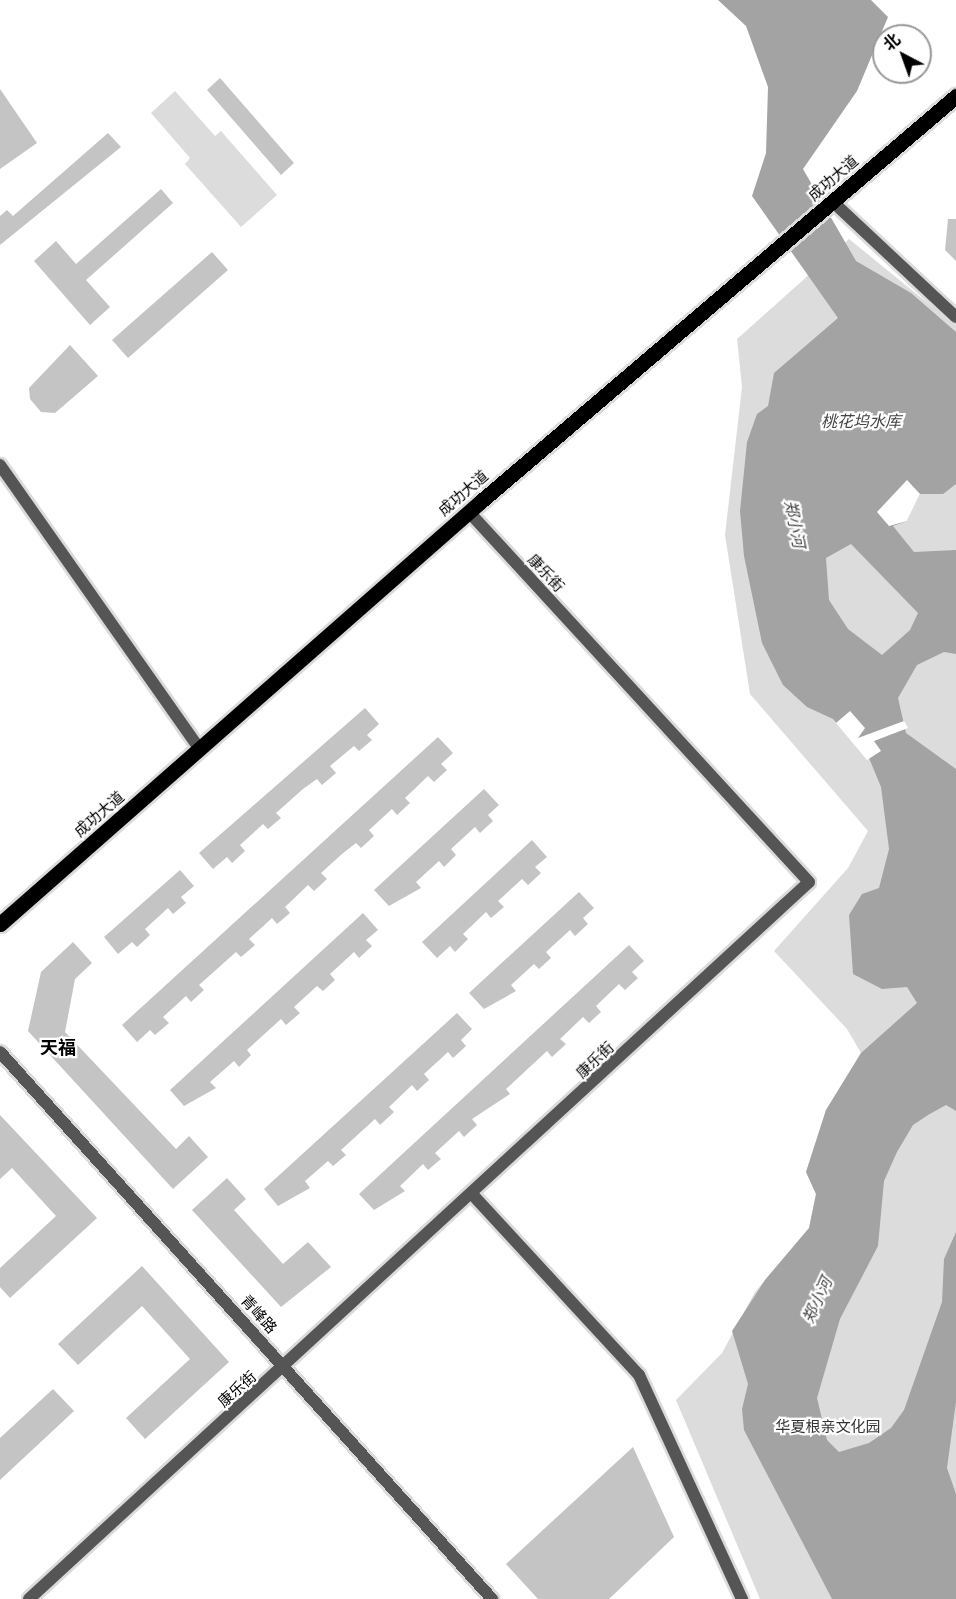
<!DOCTYPE html>
<html>
<head>
<meta charset="utf-8">
<style>
  body { margin:0 }
  #map { position:relative; width:956px; height:1599px; overflow:hidden; background:#fff; font-family:Mulish,"Noto Sans SC",sans-serif }
  div>[style] { position:absolute }
  .green>* { inset:0; background:#dcdcdc }
  .water>* { inset:0; background:#a3a3a3 }
  .pier>* { inset:0; background:#fff }
  .building>* { inset:0; background:#c4c4c4 }
  .roads { filter:drop-shadow(2px 0 #dbdbdb) drop-shadow(-2px 0 #dbdbdb) drop-shadow(0 2px #dbdbdb) drop-shadow(0 -2px #dbdbdb) }
  .street>* { height:12px; margin:-6px; padding:0 6px; transform-origin:6px; border-radius:6px; background:#555 }
  .primary>* { height:15px; margin:-7.5px; padding:0 7.5px; transform-origin:7.5px; border-radius:7.5px; background:#000 }
  span { translate:-50% -50%; white-space:nowrap; text-align:center; line-height:1.15; -webkit-text-stroke:4.5px #fff; paint-order:stroke }
  .street-label { font-size:15px; color:#000 }
  .park-label { font-size:15px; color:#333 }
  .water-label { font-size:16px; color:#444; font-style:italic }
  .quarter-label { font-size:18px; color:#000; font-weight:700 }
  .north { position:absolute; left:872px; top:24px; width:60px; height:60px; box-sizing:border-box; background:#fff; border:2px solid #999; border-radius:50%; rotate:319deg; font-size:16px; font-weight:700; line-height:24px; text-align:center; color:#000 }
  .north::after { content:''; display:block; margin:auto; width:21px; height:27px; background:#000; clip-path:polygon(50% 0,100% 100%,50% 72%,0 100%) }
</style>
</head>
<body>
<div id="map">
  <div class="green">
    <div style="clip-path:polygon(175px 91px,215px 136px,221px 131px,277px 195px,241px 227px,185px 164px,190px 158px,151px 113px)"></div>
    <div style="clip-path:polygon(849px 239px,956px 326px,956px 1599px,760px 1599px,676px 1400px,722px 1353px,755px 1292px,809px 1228px,816px 1194px,806px 1172px,826px 1110px,861px 1053px,847px 1029px,774px 951px,848px 868px,868px 831px,750px 694px,725px 535px,742px 387px,737px 339px)"></div>
  </div>
  <div class="water">
    <div style="clip-path:polygon(evenodd,718px 0,871px 0,888px 17px,857px 91px,803px 169px,856px 261px,911px 293px,956px 332px,956px 484px,943px 494px,920px 494px,907px 521px,893px 526px,914px 552px,956px 550px,956px 654px,944px 652px,917px 665px,898px 698px,906px 733px,956px 769px,956px 1111px,946px 1105px,928px 1115px,913px 1125px,897px 1152px,884px 1181px,878px 1246px,840px 1319px,817px 1398px,827px 1440px,839px 1452px,869px 1443px,891px 1428px,904px 1410px,942px 1302px,944px 1259px,956px 1232px,956px 1402px,947px 1468px,956px 1494px,956px 1599px,832px 1599px,744px 1430px,742px 1409px,748px 1384px,732px 1331px,765px 1280px,809px 1228px,816px 1194px,806px 1172px,826px 1110px,861px 1053px,917px 1003px,907px 987px,882px 989px,853px 974px,849px 915px,862px 894px,879px 888px,889px 849px,881px 787px,869px 758px,833px 719px,807px 707px,783px 685px,762px 643px,744px 556px,740px 511px,747px 442px,757px 414px,768px 406px,774px 373px,838px 318px,752px 196px,766px 153px,768px 87px,746px 26px,718px 0,851px 544px,918px 613px,910px 630px,882px 655px,848px 629px,829px 600px,826px 558px,851px 544px)"></div>
  </div>
  <div class="pier">
    <div style="clip-path:polygon(907px 480px,920px 494px,907px 521px,889px 526px,877px 512px)"></div>
    <div style="clip-path:polygon(850px 711px,865px 728px,858px 738px,904px 721px,908px 728px,874px 741px,881px 751px,867px 760px,836px 723px)"></div>
  </div>
  <div class="building">
    <div style="clip-path:polygon(220px 78px,294px 163px,281px 175px,207px 90px)"></div>
    <div style="clip-path:polygon(0 89px,37px 143px,0 169px)"></div>
    <div style="clip-path:polygon(108px 133px,121px 147px,0 245px,0 216px,7px 210px,13px 216px)"></div>
    <div style="clip-path:polygon(161px 189px,173px 203px,86px 280px,110px 307px,90px 325px,34px 261px,56px 241px,76px 264px)"></div>
    <div style="clip-path:polygon(948px 219px,956px 219px,956px 261px,945px 250px)"></div>
    <div style="clip-path:polygon(212px 252px,228px 270px,128px 358px,112px 340px)"></div>
    <div style="clip-path:polygon(70px 345px,98px 376px,55px 413px,41px 412px,30px 399px,29px 388px)"></div>
    <div style="clip-path:polygon(365px 708px,379px 724px,367px 735px,372px 740px,359px 751px,354px 746px,330px 766px,336px 773px,322px 785px,317px 779px,303px 789px,276px 813px,281px 818px,268px 829px,263px 824px,240px 845px,245px 851px,232px 863px,227px 857px,213px 869px,199px 853px)"></div>
    <div style="clip-path:polygon(438px 737px,453px 753px,441px 764px,447px 770px,434px 782px,428px 776px,405px 798px,410px 803px,397px 815px,392px 809px,369px 830px,374px 836px,361px 848px,356px 843px,342px 854px,321px 873px,327px 879px,314px 891px,308px 885px,285px 907px,290px 913px,277px 924px,272px 918px,249px 939px,255px 945px,241px 957px,236px 952px,199px 985px,204px 990px,191px 1002px,186px 996px,163px 1017px,169px 1023px,155px 1035px,150px 1030px,137px 1042px,122px 1025px)"></div>
    <div style="clip-path:polygon(484px 789px,499px 805px,488px 815px,493px 821px,480px 833px,475px 827px,451px 849px,456px 855px,444px 867px,439px 861px,416px 882px,421px 888px,389px 906px,374px 890px)"></div>
    <div style="clip-path:polygon(532px 840px,547px 857px,535px 867px,541px 873px,528px 885px,522px 879px,498px 901px,504px 907px,491px 918px,486px 912px,463px 934px,468px 939px,455px 952px,450px 946px,437px 958px,422px 942px)"></div>
    <div style="clip-path:polygon(180px 870px,194px 886px,181px 897px,186px 903px,173px 914px,168px 908px,145px 929px,150px 935px,137px 947px,132px 942px,118px 954px,104px 937px)"></div>
    <div style="clip-path:polygon(579px 892px,594px 908px,583px 918px,588px 924px,575px 936px,570px 930px,546px 952px,551px 958px,539px 969px,534px 964px,511px 985px,516px 991px,484px 1009px,469px 993px)"></div>
    <div style="clip-path:polygon(363px 913px,378px 930px,366px 940px,372px 946px,359px 958px,354px 952px,330px 974px,335px 980px,323px 991px,317px 986px,294px 1007px,300px 1013px,286px 1025px,281px 1019px,247px 1050px,251px 1055px,239px 1067px,234px 1061px,210px 1082px,216px 1088px,184px 1106px,170px 1090px)"></div>
    <div style="clip-path:polygon(73px 942px,92px 963px,75px 979px,65px 1032px,176px 1149px,189px 1136px,208px 1157px,173px 1189px,28px 1031px,41px 972px)"></div>
    <div style="clip-path:polygon(629px 945px,644px 961px,632px 972px,638px 978px,625px 990px,619px 984px,596px 1006px,601px 1012px,589px 1023px,583px 1017px,560px 1039px,566px 1044px,552px 1057px,547px 1051px,506px 1089px,510px 1094px,472px 1119px,477px 1125px,464px 1137px,459px 1131px,435px 1153px,441px 1159px,428px 1170px,423px 1164px,400px 1186px,405px 1191px,374px 1210px,359px 1194px)"></div>
    <div style="clip-path:polygon(457px 1013px,472px 1029px,461px 1040px,466px 1046px,453px 1058px,448px 1052px,424px 1074px,429px 1080px,417px 1091px,412px 1085px,389px 1107px,394px 1112px,380px 1125px,375px 1119px,341px 1150px,346px 1155px,333px 1166px,328px 1161px,305px 1181px,310px 1188px,278px 1206px,264px 1189px)"></div>
    <div style="clip-path:polygon(0 1115px,97px 1218px,10px 1298px,0 1287px,0 1268px,56px 1216px,12px 1168px,0 1179px)"></div>
    <div style="clip-path:polygon(227px 1178px,246px 1199px,234px 1210px,283px 1264px,308px 1242px,331px 1267px,281px 1307px,192px 1210px)"></div>
    <div style="clip-path:polygon(142px 1266px,229px 1362px,145px 1439px,126px 1418px,190px 1359px,142px 1306px,78px 1365px,58px 1344px)"></div>
    <div style="clip-path:polygon(53px 1389px,74px 1411px,0 1480px,0 1438px)"></div>
    <div style="clip-path:polygon(633px 1447px,674px 1537px,609px 1599px,538px 1599px,506px 1564px)"></div>
  </div>
  <div class="roads">
    <div class="street">
      <div style="left:833px;top:202px;width:168px;rotate:43.1deg"></div>
      <div style="left:0;top:465px;width:348px;rotate:54.9deg"></div>
      <div style="left:0;top:1052px;width:736px;rotate:48.03deg"></div>
      <div style="left:472px;top:1194px;width:246px;rotate:47.3deg"></div>
      <div style="left:639px;top:1375px;width:247px;rotate:65.3deg"></div>
      <div style="left:29px;top:1599px;width:1059px;rotate:-42.59deg"></div>
      <div style="left:809px;top:882px;width:502px;rotate:-132.58deg"></div>
    </div>
    <div class="primary">
      <div style="left:0;top:924px;width:639px;rotate:-41.32deg"></div>
      <div style="left:480px;top:502px;width:626px;rotate:-40.46deg"></div>
    </div>
  </div>
  <div class="street-label">
    <span style="left:833px;top:178px;rotate:-41deg">成功大道</span>
    <span style="left:463px;top:493px;rotate:-41deg">成功大道</span>
    <span style="left:546px;top:573px;rotate:47deg">康乐街</span>
    <span style="left:99px;top:814px;rotate:-41deg">成功大道</span>
    <span style="left:595px;top:1060px;rotate:-43deg">康乐街</span>
    <span style="left:259px;top:1314px;rotate:48deg">青峰路</span>
    <span style="left:237px;top:1389px;rotate:-42deg">康乐街</span>
  </div>
  <div class="park-label">
    <span style="left:828px;top:1427px">华夏根亲文化园</span>
  </div>
  <div class="water-label">
    <span style="left:861px;top:421px">桃花坞水库</span>
    <span style="left:795px;top:524px;rotate:79deg">郑小河</span>
    <span style="left:817px;top:1300px;rotate:-65deg">郑小河</span>
  </div>
  <div class="quarter-label">
    <span style="left:58px;top:1048px">天福</span>
  </div>
  <div class="north">北</div>
</div>
</body>
</html>
